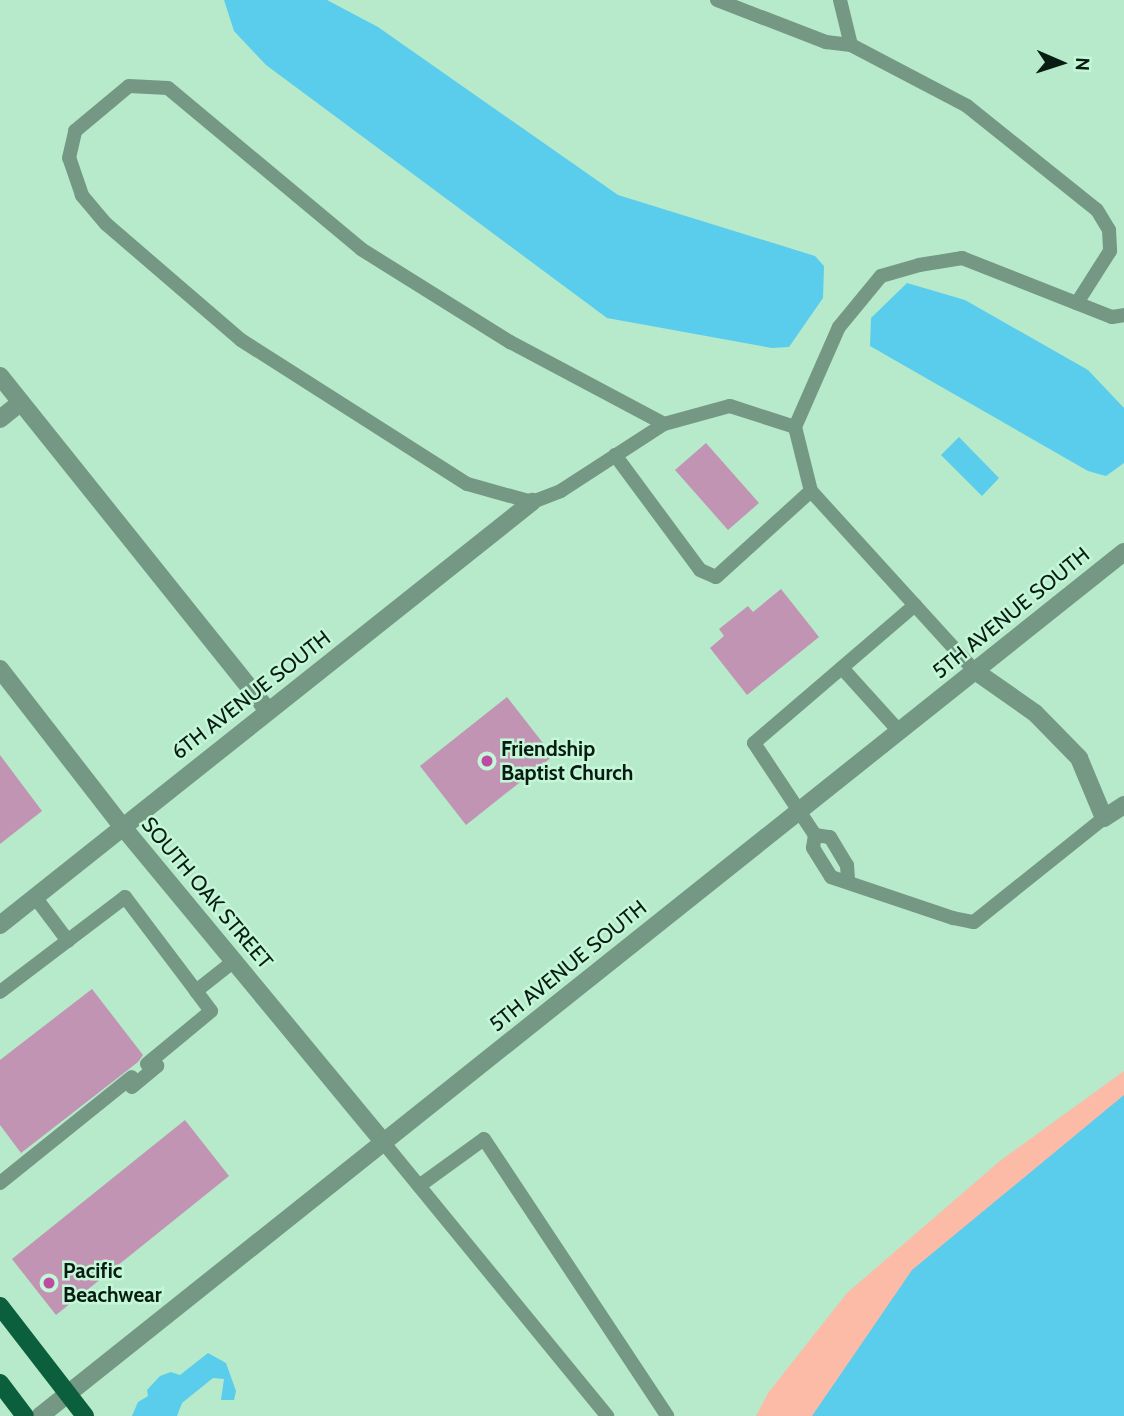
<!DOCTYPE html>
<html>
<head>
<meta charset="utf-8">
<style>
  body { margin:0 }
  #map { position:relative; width:1124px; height:1416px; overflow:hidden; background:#b7e9cb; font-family:Cabin,sans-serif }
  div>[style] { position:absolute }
  .green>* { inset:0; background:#fbbba7 }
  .water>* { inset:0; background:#5acded }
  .building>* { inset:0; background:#c094b2 }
  .service>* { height:14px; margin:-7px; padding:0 7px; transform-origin:7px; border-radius:7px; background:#749883 }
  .minor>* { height:18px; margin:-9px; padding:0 9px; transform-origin:9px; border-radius:9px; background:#749883 }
  .primary>* { height:18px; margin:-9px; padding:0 9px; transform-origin:9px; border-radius:9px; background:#0b5f3c }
  .dots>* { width:19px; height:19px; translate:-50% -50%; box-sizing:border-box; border:4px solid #c4f6d8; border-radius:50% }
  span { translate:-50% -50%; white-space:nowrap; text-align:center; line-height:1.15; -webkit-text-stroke:5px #c4f6d8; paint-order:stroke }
  .street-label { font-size:21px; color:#091c12 }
  .poi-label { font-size:21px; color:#091c12; font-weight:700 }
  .left { translate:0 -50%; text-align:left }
  .north { position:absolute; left:1026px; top:28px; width:70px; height:70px; -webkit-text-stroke:5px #c4f6d8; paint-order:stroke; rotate:93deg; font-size:19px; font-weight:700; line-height:28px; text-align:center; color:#091c12 }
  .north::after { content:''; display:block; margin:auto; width:24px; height:32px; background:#091c12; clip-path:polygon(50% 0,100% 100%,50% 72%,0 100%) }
</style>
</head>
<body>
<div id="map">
  <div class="green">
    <div style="clip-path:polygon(1124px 1071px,1124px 1416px,756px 1416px,768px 1393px,847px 1293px,1001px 1160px)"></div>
  </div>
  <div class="water">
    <div style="clip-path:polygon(224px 0,327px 0,378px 27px,618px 195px,815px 256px,824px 266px,823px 298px,789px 347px,772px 348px,607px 318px,266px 65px,234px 31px)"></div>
    <div style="clip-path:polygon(907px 283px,965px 300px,1088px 370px,1124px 408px,1124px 463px,1106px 476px,1088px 471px,870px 346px,871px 318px)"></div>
    <div style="clip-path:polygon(959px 437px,999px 478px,982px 496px,941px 455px)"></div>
    <div style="clip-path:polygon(1124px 1095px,1124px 1416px,812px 1416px,912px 1270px)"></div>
    <div style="clip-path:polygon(208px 1353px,226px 1363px,236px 1391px,234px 1400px,221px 1400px,224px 1379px,213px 1378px,182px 1403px,177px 1416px,132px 1416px,138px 1402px,148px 1396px,147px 1390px,160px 1376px,171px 1372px,180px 1375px)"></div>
  </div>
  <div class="building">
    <div style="clip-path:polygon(706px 443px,759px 503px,728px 530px,675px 470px)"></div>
    <div style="clip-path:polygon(781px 589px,819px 637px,747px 695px,710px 648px,724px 636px,719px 629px,748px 606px,753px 612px)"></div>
    <div style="clip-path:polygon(507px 697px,553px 756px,466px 825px,420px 766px)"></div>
    <div style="clip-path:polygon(0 755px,42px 811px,0 844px)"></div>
    <div style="clip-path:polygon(92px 989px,143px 1055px,138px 1062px,21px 1153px,0 1125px,0 1060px)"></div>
    <div style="clip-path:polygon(185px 1120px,229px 1176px,56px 1315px,12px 1259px)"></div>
  </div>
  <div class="service">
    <div style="left:717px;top:0;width:117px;rotate:21.1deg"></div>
    <div style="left:826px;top:42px;width:25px;rotate:7deg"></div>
    <div style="left:851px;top:45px;width:131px;rotate:27.7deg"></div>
    <div style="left:967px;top:106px;width:166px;rotate:38.7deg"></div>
    <div style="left:1097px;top:210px;width:23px;rotate:59deg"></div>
    <div style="left:1109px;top:230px;width:21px;rotate:87deg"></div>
    <div style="left:1110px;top:251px;width:62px;rotate:122.4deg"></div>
    <div style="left:840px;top:0;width:46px;rotate:76.3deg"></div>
    <div style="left:664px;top:424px;width:123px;rotate:147deg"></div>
    <div style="left:561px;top:491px;width:31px;rotate:159deg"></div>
    <div style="left:532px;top:502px;width:67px;rotate:-164.5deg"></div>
    <div style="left:467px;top:484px;width:268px;rotate:-147.5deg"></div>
    <div style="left:241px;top:340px;width:178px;rotate:-139.3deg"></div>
    <div style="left:106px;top:224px;width:38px;rotate:-130deg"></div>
    <div style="left:82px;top:195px;width:39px;rotate:-109deg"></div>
    <div style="left:69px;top:158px;width:28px;rotate:-77deg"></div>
    <div style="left:75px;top:131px;width:70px;rotate:-39.8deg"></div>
    <div style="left:129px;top:86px;width:39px;rotate:3deg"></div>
    <div style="left:168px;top:88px;width:251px;rotate:39.8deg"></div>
    <div style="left:361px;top:249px;width:176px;rotate:32deg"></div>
    <div style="left:510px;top:342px;width:174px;rotate:28deg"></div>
    <div style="left:664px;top:424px;width:68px;rotate:-15.3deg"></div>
    <div style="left:730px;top:406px;width:68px;rotate:17.9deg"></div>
    <div style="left:795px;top:427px;width:66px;rotate:76deg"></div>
    <div style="left:811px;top:491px;width:244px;rotate:47.7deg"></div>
    <div style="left:795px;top:427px;width:109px;rotate:-66.3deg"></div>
    <div style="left:839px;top:327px;width:66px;rotate:-50.5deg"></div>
    <div style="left:881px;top:276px;width:40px;rotate:-16deg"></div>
    <div style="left:919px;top:265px;width:44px;rotate:-9.2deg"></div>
    <div style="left:962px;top:258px;width:161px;rotate:21.5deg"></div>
    <div style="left:1112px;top:317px;width:12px;rotate:-9deg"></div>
    <div style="left:615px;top:455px;width:143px;rotate:53.5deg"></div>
    <div style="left:700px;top:570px;width:17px;rotate:24deg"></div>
    <div style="left:716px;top:577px;width:128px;rotate:-42.2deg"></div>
    <div style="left:915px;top:605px;width:212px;rotate:139.4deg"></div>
    <div style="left:754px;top:743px;width:110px;rotate:56.5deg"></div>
    <div style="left:815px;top:835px;width:13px;rotate:99deg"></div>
    <div style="left:813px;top:848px;width:34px;rotate:58deg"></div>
    <div style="left:831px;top:877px;width:129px;rotate:18.6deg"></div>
    <div style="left:953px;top:918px;width:21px;rotate:11deg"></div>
    <div style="left:974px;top:922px;width:166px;rotate:-38.7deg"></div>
    <div style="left:842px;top:668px;width:85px;rotate:47.9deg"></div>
    <div style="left:815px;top:835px;width:15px;rotate:8deg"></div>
    <div style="left:830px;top:837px;width:33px;rotate:59deg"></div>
    <div style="left:847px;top:865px;width:15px;rotate:86deg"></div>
    <div style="left:35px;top:897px;width:55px;rotate:53.1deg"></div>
    <div style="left:0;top:992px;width:157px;rotate:-37.2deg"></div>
    <div style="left:125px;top:897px;width:118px;rotate:52.9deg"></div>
    <div style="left:196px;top:991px;width:48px;rotate:-38.3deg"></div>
    <div style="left:147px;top:1064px;width:83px;rotate:-39.6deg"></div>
    <div style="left:211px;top:1011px;width:25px;rotate:-127deg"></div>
    <div style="left:128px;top:1082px;width:6px;rotate:51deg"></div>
    <div style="left:132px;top:1087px;width:33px;rotate:-40deg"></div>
    <div style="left:157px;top:1066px;width:7px;rotate:-117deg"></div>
    <div style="left:383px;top:1142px;width:354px;rotate:50.7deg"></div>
    <div style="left:0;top:1183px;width:169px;rotate:-38.8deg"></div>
    <div style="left:419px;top:1186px;width:80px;rotate:-35.9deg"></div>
    <div style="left:484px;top:1139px;width:332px;rotate:56.5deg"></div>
  </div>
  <div class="minor">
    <div style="left:0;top:376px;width:429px;rotate:51.3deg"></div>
    <div style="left:0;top:419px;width:26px;rotate:-39deg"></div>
    <div style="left:0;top:669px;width:199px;rotate:52.2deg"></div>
    <div style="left:122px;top:826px;width:410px;rotate:50.4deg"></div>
    <div style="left:975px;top:671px;width:73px;rotate:35deg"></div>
    <div style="left:1035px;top:713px;width:63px;rotate:45.6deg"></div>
    <div style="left:1079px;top:758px;width:65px;rotate:67.4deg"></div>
    <div style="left:1104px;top:818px;width:24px;rotate:-33deg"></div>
    <div style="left:0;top:925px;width:680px;rotate:-38.49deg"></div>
    <div style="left:40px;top:1416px;width:1386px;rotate:-38.56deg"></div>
  </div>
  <div class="primary">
    <div style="left:0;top:1306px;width:139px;rotate:52.3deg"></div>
    <div style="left:0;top:1383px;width:41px;rotate:52.9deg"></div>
  </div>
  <div class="dots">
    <div style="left:487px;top:761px;background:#bf4aa2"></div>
    <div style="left:49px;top:1283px;background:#bf4aa2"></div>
  </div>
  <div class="street-label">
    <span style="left:1011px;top:613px;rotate:-39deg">5TH AVENUE SOUTH</span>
    <span style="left:251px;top:695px;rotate:-38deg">6TH AVENUE SOUTH</span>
    <span style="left:207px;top:893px;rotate:50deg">SOUTH OAK STREET</span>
    <span style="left:568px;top:966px;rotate:-39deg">5TH AVENUE SOUTH</span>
  </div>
  <div class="poi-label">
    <span class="left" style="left:501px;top:761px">Friendship<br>Baptist Church</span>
    <span class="left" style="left:63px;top:1283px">Pacific<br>Beachwear</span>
  </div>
  <div class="north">N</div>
</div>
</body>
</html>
